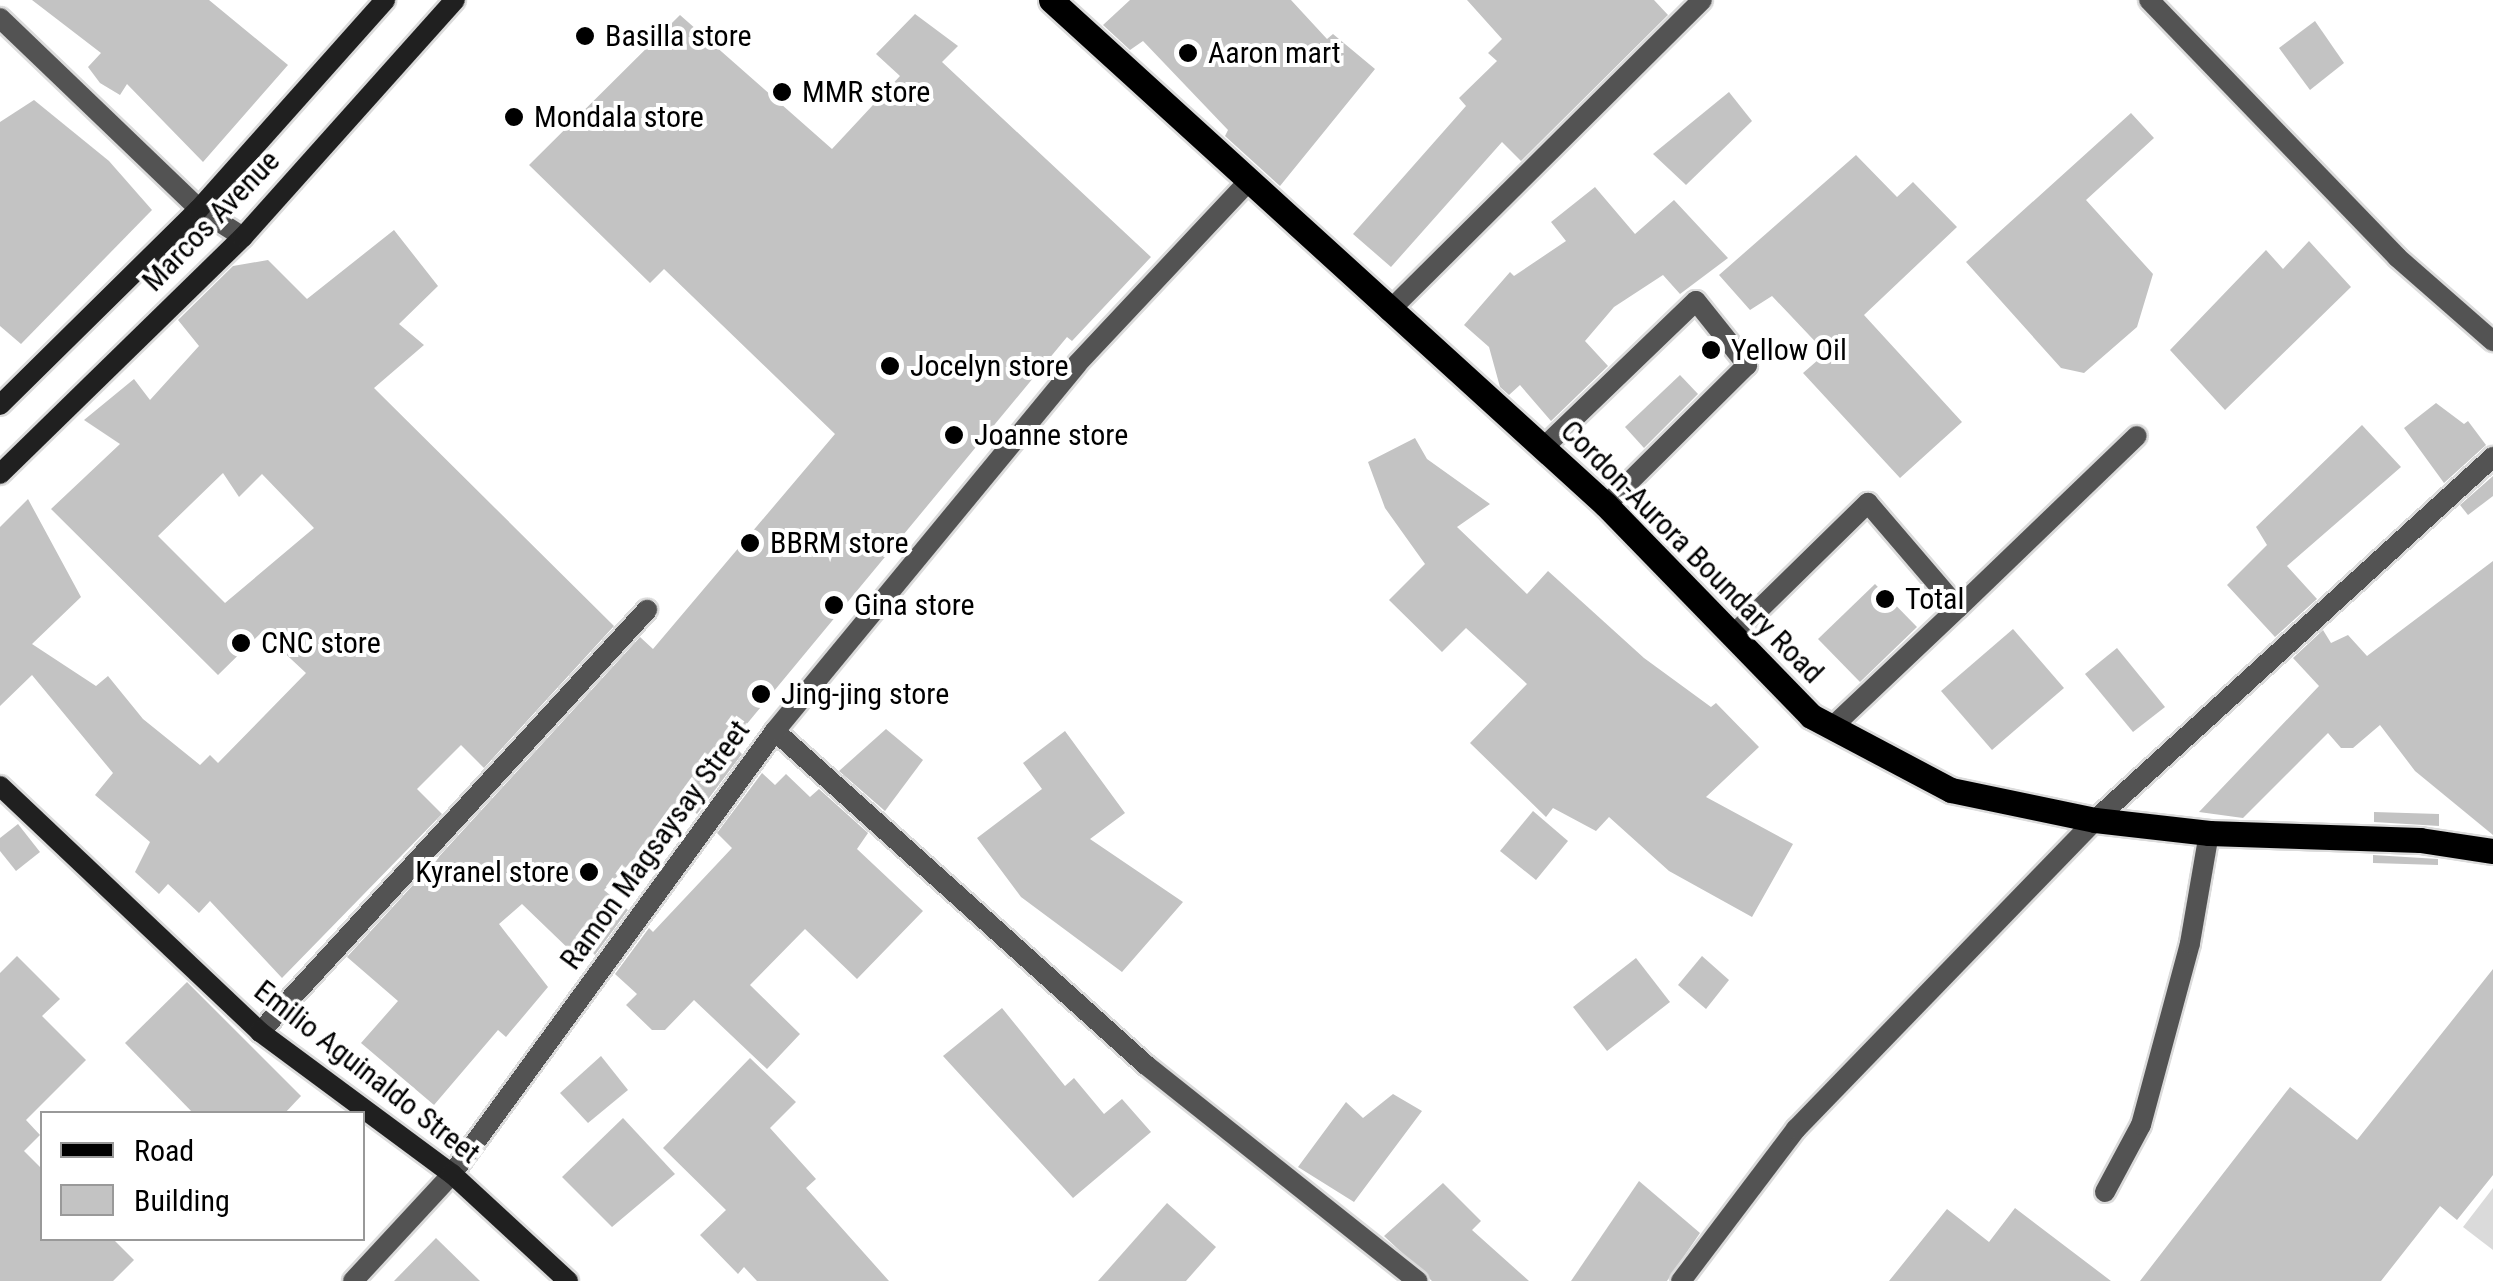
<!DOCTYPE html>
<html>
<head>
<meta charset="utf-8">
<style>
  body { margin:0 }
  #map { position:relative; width:2493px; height:1281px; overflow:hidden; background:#fff; font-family:"Roboto Condensed",sans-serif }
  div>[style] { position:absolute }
  .green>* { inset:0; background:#dadada }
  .building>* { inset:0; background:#c3c3c3 }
  .roads { filter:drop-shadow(2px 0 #dbdbdb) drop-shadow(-2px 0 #dbdbdb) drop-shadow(0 2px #dbdbdb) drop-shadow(0 -2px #dbdbdb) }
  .lane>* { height:20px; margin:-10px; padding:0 10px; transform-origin:10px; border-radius:10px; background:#535353 }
  .street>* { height:20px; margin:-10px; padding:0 10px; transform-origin:10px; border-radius:10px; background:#535353 }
  .secondary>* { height:20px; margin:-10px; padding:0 10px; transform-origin:10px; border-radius:10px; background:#202020 }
  .primary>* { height:25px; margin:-12.5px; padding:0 12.5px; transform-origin:12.5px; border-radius:12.5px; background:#000 }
  .dots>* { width:28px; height:28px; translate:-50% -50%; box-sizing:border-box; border:5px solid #fff; border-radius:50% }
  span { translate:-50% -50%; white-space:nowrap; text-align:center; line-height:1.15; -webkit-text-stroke:8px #fff; paint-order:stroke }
  .poi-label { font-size:30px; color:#000 }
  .left { translate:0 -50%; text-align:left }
  .right { translate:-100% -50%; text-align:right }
  .street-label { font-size:30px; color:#000 }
  .legend { position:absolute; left:40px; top:1111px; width:325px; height:130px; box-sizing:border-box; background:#fff; border:2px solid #999; margin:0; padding:12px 18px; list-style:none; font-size:30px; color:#000 }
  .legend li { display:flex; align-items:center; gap:20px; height:50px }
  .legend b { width:50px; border:2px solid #999 }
</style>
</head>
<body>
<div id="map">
  <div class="green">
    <div style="clip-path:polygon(2493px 1188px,2493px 1250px,2463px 1227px)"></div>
  </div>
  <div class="building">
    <div style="clip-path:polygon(32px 0,209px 0,288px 65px,203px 162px,127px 84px,120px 95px,100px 83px,88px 67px,101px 53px)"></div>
    <div style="clip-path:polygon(1130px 0,1291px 0,1327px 39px,1333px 34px,1375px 69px,1280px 186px,1225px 136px,1228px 130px,1143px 41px,1130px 50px,1103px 25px)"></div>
    <div style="clip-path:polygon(1467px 0,1654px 0,1668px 15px,1521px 161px,1502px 142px,1391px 267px,1353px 234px,1466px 106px,1459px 98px,1497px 61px,1488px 53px,1502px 39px)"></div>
    <div style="clip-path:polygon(915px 14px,958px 46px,942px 62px,1151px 257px,1072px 341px,1067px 337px,731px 743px,742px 754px,697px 814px,687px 804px,604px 890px,628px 910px,595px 955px,585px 945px,576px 956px,522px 904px,499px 924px,548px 987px,506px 1037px,498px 1030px,434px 1105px,361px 1043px,398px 1001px,347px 957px,640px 637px,653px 649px,835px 434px,664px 269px,650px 283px,529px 165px,680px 15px,832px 149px,900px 76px,876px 54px)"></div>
    <div style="clip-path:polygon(2315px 21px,2344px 63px,2310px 90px,2279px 48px)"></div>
    <div style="clip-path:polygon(1729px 92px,1752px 121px,1686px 185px,1653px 154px)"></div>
    <div style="clip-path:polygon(34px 100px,109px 161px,152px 210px,21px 344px,0 326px,0 122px)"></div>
    <div style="clip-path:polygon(2131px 113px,2154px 138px,2086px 200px,2153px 274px,2137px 327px,2084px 373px,2061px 368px,1966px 262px)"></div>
    <div style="clip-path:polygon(1856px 155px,1897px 197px,1913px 182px,1957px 227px,1864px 315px,1962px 422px,1900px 478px,1803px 373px,1826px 353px,1772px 296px,1750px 310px,1719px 275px)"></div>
    <div style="clip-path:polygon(1595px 187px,1635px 234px,1674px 200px,1728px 258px,1680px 294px,1663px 275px,1614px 307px,1585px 341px,1608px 366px,1551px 421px,1520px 385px,1509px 395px,1500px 387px,1489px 347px,1464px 325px,1510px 272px,1514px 276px,1566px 241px,1551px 222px)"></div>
    <div style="clip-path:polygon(evenodd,394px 230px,438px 286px,399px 324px,424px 345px,374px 388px,614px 626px,484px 768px,461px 745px,417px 789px,442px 814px,282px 978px,210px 901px,199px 913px,168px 884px,159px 894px,135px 872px,150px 842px,95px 795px,113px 773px,32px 675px,0 706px,0 527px,28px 499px,81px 597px,32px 644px,96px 686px,108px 676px,143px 719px,200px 765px,210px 755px,218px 763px,306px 673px,262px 632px,218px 675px,51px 509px,120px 444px,84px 420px,134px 379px,150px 400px,199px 346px,178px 320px,233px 266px,268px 260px,307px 299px,394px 230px,223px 473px,239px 497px,262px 474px,314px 528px,225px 603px,158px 536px,223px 473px)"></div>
    <div style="clip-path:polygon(2309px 241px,2351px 287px,2225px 410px,2170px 350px,2266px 250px,2283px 269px)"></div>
    <div style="clip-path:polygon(1680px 375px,1698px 394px,1644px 448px,1625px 427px)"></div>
    <div style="clip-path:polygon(2436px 403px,2464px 424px,2468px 421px,2486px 445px,2444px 483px,2404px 428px)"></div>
    <div style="clip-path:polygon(2362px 425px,2401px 467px,2287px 566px,2317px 599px,2275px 637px,2227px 585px,2267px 545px,2256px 527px)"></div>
    <div style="clip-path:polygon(1415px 438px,1427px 459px,1490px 504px,1457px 527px,1527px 594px,1548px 571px,1644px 658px,1711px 707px,1716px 703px,1759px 747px,1706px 797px,1793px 844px,1752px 917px,1669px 871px,1609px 817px,1596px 831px,1553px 808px,1546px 817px,1470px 743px,1527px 684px,1466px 628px,1442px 652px,1389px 600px,1425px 564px,1385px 508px,1368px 462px)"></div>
    <div style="clip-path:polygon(2493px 476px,2493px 496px,2468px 515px,2460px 505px)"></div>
    <div style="clip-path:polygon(2493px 561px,2493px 835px,2415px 771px,2380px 725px,2353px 748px,2341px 748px,2328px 733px,2243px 818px,2199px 812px,2319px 686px,2293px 658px,2323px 630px,2331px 643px,2348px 635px,2367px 656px)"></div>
    <div style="clip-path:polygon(1875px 584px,1917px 627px,1860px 682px,1818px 639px)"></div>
    <div style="clip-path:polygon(2013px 629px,2064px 688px,1992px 750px,1941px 691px)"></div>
    <div style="clip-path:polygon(2117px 648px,2165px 707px,2133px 732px,2085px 674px)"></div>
    <div style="clip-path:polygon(886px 729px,923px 760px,885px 811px,839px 771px)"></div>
    <div style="clip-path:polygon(1065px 731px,1125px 813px,1090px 839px,1183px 902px,1122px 972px,1021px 897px,977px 838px,1042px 789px,1023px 763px)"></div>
    <div style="clip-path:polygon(762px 773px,775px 785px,786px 774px,810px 797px,819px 789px,868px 833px,857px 849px,923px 911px,857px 979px,805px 929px,750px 985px,800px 1034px,767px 1069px,694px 1000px,665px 1030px,652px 1030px,626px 1005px,637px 994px,615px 974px,649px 928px,653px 932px,732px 848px,717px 833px)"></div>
    <div style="clip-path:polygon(1533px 811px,1568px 841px,1536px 880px,1500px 851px)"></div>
    <div style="clip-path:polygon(2374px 812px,2439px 814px,2439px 826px,2374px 822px)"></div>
    <div style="clip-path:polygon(18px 824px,40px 852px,16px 871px,0 851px,0 838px)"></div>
    <div style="clip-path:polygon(2373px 855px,2438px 859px,2438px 865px,2373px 863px)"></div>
    <div style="clip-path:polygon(17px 956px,60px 999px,42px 1016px,86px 1060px,26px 1120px,40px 1135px,24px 1151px,42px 1169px,42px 1238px,112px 1238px,134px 1260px,113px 1281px,0 1281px,0 973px)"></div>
    <div style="clip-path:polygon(1702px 956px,1729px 980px,1706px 1009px,1678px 985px)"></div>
    <div style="clip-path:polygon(1636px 958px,1670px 1002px,1607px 1051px,1573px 1007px)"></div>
    <div style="clip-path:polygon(2493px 969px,2493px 1175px,2457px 1220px,2440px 1206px,2381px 1281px,2140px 1281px,2290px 1087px,2357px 1140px)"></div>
    <div style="clip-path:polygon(187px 982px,301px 1096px,284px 1114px,194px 1114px,125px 1043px)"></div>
    <div style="clip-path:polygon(1002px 1008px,1065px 1086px,1074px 1078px,1104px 1114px,1122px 1099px,1151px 1132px,1073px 1198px,943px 1056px)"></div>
    <div style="clip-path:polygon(601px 1056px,628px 1090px,588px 1123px,560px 1093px)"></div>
    <div style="clip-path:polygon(750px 1058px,796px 1102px,770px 1128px,816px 1179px,806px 1188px,889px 1281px,757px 1281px,744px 1267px,738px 1274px,700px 1235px,726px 1210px,663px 1148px)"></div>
    <div style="clip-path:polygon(1393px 1094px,1422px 1111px,1354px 1202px,1298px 1167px,1346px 1102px,1363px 1118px)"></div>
    <div style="clip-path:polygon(623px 1118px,675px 1174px,612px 1227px,562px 1177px)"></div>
    <div style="clip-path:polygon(1639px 1181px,1700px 1233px,1667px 1281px,1571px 1281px)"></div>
    <div style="clip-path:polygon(1443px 1183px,1481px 1221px,1472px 1230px,1529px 1281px,1432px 1281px,1384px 1236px)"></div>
    <div style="clip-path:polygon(1167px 1203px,1216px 1247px,1186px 1281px,1098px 1281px)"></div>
    <div style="clip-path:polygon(2015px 1208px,2111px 1281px,1889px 1281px,1947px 1209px,1989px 1242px)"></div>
    <div style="clip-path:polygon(436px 1238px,480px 1281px,394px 1281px)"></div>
  </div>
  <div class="roads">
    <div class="lane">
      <div style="left:1543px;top:448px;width:212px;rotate:-43.9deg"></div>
      <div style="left:1696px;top:301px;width:82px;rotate:51.4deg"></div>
      <div style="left:1747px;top:365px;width:199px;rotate:135.2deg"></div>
      <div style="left:1958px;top:608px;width:248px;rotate:-43.9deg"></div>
      <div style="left:1733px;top:635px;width:189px;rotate:-44.4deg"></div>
      <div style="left:1868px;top:503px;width:138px;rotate:49.4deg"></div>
      <div style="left:1958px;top:608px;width:173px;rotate:136.6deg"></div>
      <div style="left:260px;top:1032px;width:573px;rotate:-47.48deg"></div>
      <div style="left:2105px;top:1192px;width:76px;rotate:-61.8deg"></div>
      <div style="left:2141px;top:1125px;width:188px;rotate:-74.9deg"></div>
      <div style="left:2190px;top:943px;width:112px;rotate:-80.2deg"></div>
    </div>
    <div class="street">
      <div style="left:2149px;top:0;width:357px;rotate:46deg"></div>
      <div style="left:2397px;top:257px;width:128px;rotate:41.2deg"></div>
      <div style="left:0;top:18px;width:276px;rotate:43.8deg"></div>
      <div style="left:199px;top:209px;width:52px;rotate:32.5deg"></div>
      <div style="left:1389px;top:311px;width:441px;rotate:-44.8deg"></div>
      <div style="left:775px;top:731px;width:499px;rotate:42deg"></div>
      <div style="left:1146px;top:1065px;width:347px;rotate:38.5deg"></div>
      <div style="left:353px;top:1281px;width:146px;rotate:-47.2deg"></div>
      <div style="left:452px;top:1174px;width:548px;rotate:-53.9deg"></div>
      <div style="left:775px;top:731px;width:475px;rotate:-50.5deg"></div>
      <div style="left:1077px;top:364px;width:253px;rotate:-46.8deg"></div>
      <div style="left:1681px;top:1281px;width:191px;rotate:-52.9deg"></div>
      <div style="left:1796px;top:1129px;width:430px;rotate:-45.9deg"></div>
      <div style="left:2095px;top:820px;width:539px;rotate:-42.37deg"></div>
    </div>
    <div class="secondary">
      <div style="left:0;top:405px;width:279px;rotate:-44.6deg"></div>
      <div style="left:199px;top:209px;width:280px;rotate:-48.3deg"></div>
      <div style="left:0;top:474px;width:339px;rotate:-44.3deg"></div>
      <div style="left:243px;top:237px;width:318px;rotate:-48.2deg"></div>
      <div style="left:0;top:786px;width:358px;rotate:43.4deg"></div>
      <div style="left:260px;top:1032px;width:239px;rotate:36.5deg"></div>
      <div style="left:452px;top:1174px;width:158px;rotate:42.7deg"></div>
    </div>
    <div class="primary">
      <div style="left:1051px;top:0;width:750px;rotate:42.3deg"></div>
      <div style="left:1606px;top:505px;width:294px;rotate:45.8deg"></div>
      <div style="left:1811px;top:716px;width:158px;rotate:27.9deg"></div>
      <div style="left:1951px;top:790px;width:147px;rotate:11.8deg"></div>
      <div style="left:2095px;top:820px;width:115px;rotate:6.5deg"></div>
      <div style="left:2209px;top:833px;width:211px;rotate:1.9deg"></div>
      <div style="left:2420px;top:840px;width:74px;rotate:8.6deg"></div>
    </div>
  </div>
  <div class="dots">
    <div style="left:585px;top:36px;background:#000"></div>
    <div style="left:1188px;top:53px;background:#000"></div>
    <div style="left:782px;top:92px;background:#000"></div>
    <div style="left:514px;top:117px;background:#000"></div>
    <div style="left:1711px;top:350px;background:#000"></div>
    <div style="left:890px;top:366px;background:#000"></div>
    <div style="left:954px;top:435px;background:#000"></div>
    <div style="left:750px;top:543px;background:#000"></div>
    <div style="left:1885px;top:599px;background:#000"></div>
    <div style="left:834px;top:605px;background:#000"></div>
    <div style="left:241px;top:643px;background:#000"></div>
    <div style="left:761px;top:694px;background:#000"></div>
    <div style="left:589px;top:872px;background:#000"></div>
  </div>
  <div class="poi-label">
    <span class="left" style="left:605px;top:36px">Basilla store</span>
    <span class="left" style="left:1208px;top:53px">Aaron mart</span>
    <span class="left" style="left:802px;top:92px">MMR store</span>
    <span class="left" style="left:534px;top:117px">Mondala store</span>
    <span class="left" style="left:1731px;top:350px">Yellow Oil</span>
    <span class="left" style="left:910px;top:366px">Jocelyn store</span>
    <span class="left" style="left:974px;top:435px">Joanne store</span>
    <span class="left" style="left:770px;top:543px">BBRM store</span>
    <span class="left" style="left:1905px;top:599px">Total</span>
    <span class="left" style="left:854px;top:605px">Gina store</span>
    <span class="left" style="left:261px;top:643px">CNC store</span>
    <span class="left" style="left:781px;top:694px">Jing-jing store</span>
    <span class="right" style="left:569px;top:872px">Kyranel store</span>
  </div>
  <div class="street-label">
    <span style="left:211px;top:221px;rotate:-46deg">Marcos Avenue</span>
    <span style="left:1692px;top:552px;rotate:45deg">Cordon-Aurora Boundary Road</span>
    <span style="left:655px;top:845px;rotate:-54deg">Ramon Magsaysay Street</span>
    <span style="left:367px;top:1072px;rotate:38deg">Emilio Aguinaldo Street</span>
  </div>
  <ul class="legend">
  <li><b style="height:12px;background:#000"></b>Road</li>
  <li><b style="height:28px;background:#c3c3c3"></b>Building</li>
  </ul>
</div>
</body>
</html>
